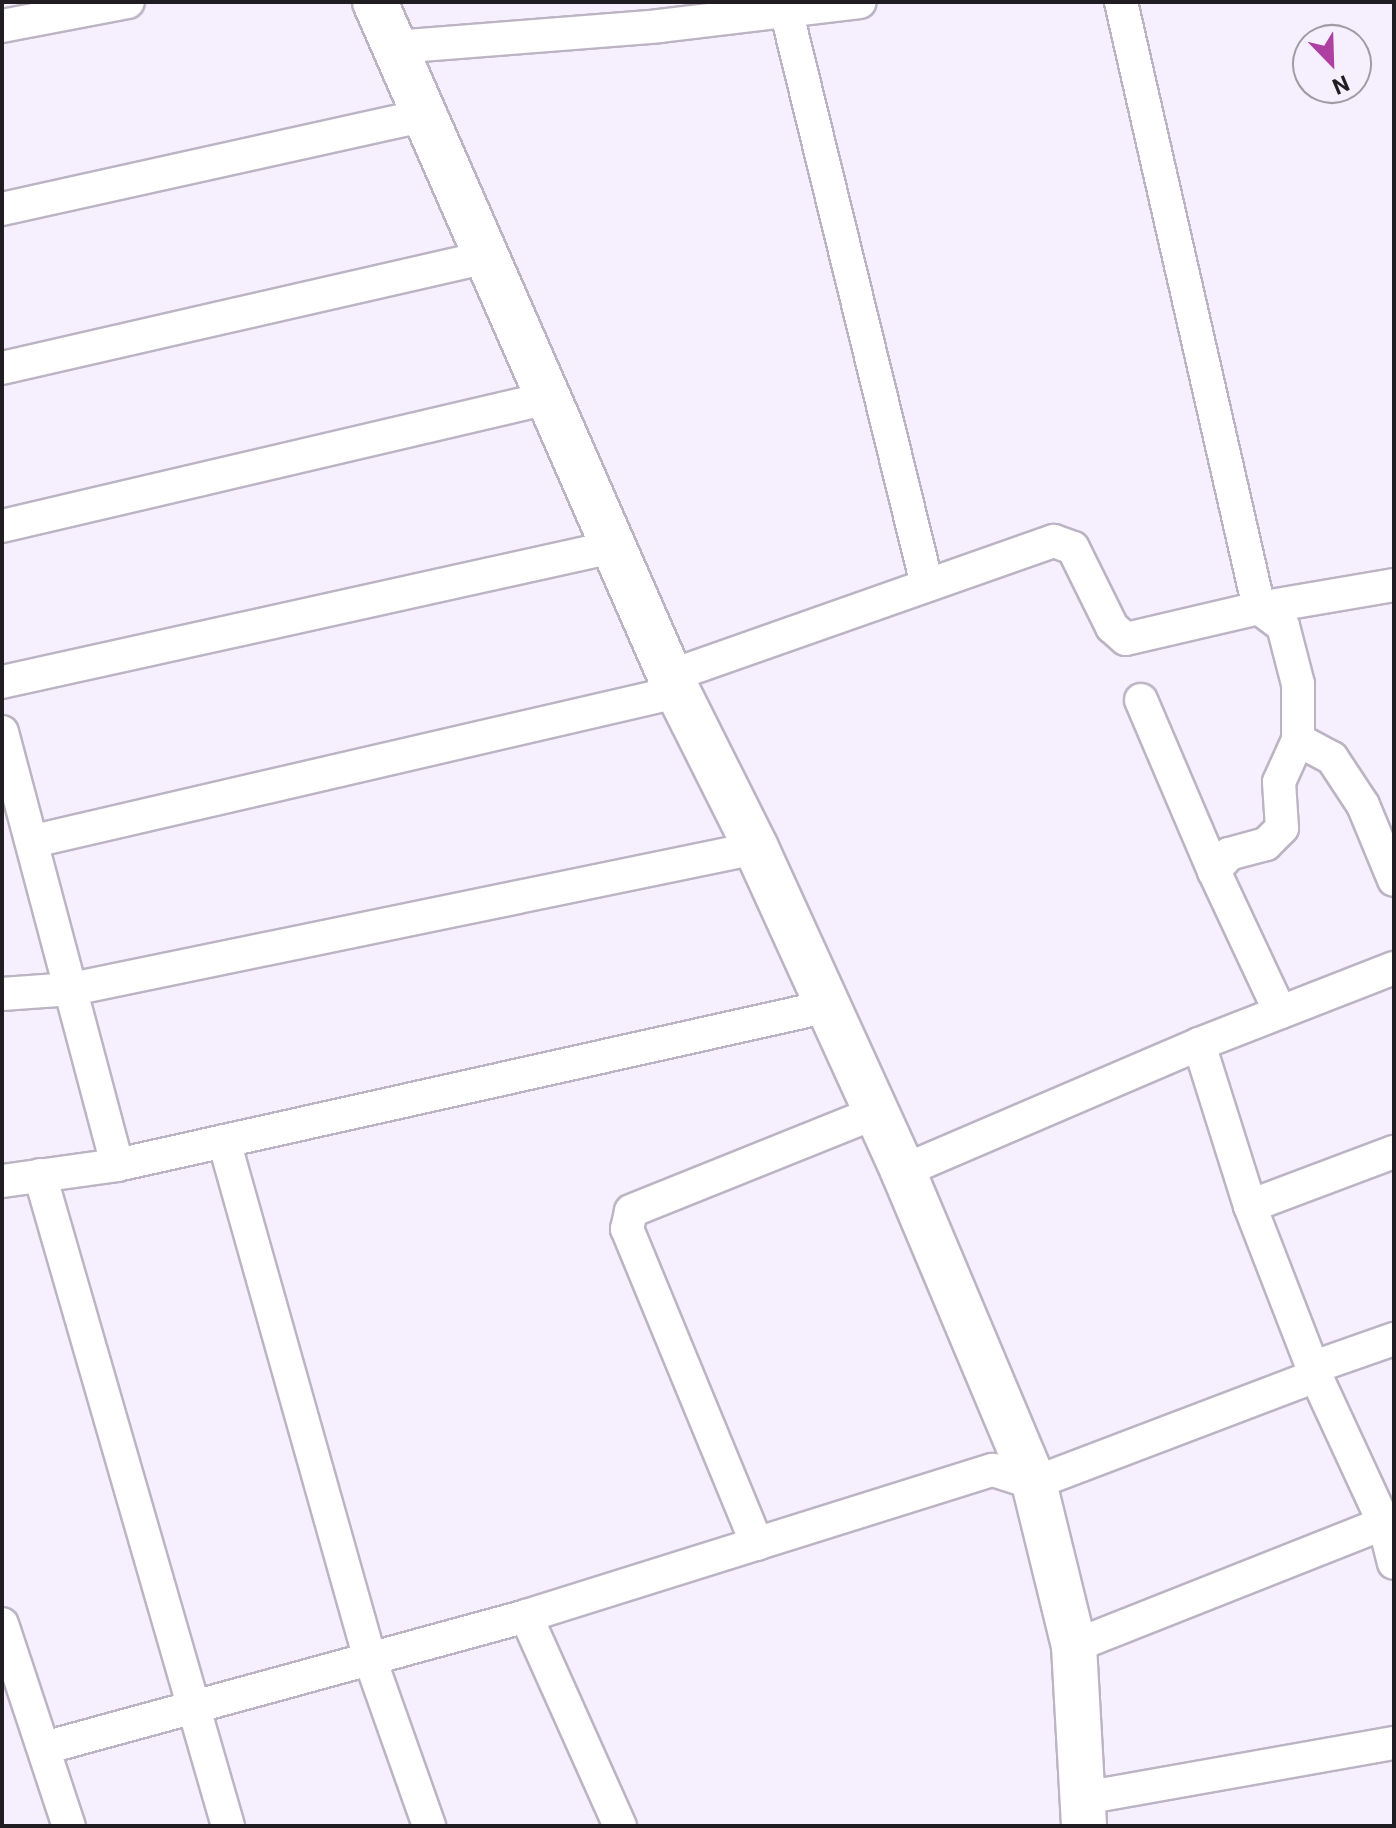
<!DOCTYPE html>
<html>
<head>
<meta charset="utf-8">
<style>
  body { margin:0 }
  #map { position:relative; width:1396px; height:1828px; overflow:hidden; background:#f6effd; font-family:Roboto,sans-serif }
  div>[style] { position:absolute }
  .roads { filter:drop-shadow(2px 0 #bcb4c4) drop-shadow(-2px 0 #bcb4c4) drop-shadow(0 2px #bcb4c4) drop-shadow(0 -2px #bcb4c4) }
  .street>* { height:32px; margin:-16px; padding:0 16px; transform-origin:16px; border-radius:16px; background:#fff }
  .secondary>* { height:44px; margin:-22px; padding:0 22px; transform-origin:22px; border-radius:22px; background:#fff }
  span { translate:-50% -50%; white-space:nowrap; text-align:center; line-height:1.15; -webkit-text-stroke:8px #f6effd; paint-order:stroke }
  .frame { position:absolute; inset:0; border:4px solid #1f1c22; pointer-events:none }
  .north { position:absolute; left:1292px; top:24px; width:80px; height:80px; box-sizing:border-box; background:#f6effd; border:2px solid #a09ba5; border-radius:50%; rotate:157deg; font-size:22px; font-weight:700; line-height:32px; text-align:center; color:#1f1c22 }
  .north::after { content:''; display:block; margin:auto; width:28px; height:36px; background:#ad40a0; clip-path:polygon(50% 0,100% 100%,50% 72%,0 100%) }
</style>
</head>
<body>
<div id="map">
  <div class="roads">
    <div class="street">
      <div style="left:1121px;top:2px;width:622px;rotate:77.17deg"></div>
      <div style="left:1259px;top:608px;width:30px;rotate:37deg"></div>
      <div style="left:1283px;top:626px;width:60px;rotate:75.5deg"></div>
      <div style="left:1298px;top:684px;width:56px;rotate:90deg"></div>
      <div style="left:1298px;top:740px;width:46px;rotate:114.3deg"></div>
      <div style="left:1279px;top:782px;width:46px;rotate:86.3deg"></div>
      <div style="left:1282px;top:828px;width:23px;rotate:135deg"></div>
      <div style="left:1266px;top:844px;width:38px;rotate:165deg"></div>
      <div style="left:1229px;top:854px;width:23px;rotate:131deg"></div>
      <div style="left:1214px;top:871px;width:156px;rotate:64.9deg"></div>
      <div style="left:787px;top:14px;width:588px;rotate:76.22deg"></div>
      <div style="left:2px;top:26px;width:128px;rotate:-10.8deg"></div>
      <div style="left:395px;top:47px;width:265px;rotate:-4.5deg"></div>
      <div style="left:659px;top:26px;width:202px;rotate:-6.8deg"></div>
      <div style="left:2px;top:209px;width:433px;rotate:-12.5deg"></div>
      <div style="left:2px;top:368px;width:497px;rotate:-12.9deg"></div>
      <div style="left:2px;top:526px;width:561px;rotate:-13.19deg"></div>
      <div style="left:670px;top:676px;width:407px;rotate:-19.4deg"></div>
      <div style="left:1054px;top:541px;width:20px;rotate:20deg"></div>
      <div style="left:1073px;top:548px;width:88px;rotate:63.7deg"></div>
      <div style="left:1112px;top:627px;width:18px;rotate:41deg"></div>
      <div style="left:1126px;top:639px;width:137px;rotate:-13.1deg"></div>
      <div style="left:1259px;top:608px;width:137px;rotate:-9.7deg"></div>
      <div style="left:2px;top:682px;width:626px;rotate:-12.46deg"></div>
      <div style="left:1141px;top:700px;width:186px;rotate:66.9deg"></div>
      <div style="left:2px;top:732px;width:448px;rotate:75.1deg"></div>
      <div style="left:1298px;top:740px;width:38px;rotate:28deg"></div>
      <div style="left:1332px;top:758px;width:56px;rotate:56.6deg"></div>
      <div style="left:1363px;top:805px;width:81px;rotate:67.5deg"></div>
      <div style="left:34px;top:841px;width:660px;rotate:-13.05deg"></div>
      <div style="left:2px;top:994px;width:70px;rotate:-4.1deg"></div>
      <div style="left:72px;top:989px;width:698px;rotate:-11.65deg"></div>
      <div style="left:1199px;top:1044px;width:170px;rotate:72.5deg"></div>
      <div style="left:1250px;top:1206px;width:182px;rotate:68.8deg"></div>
      <div style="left:1316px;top:1376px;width:162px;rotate:65.2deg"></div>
      <div style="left:1384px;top:1523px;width:41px;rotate:76deg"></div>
      <div style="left:224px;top:1141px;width:538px;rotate:74.26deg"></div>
      <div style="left:370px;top:1659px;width:177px;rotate:70.5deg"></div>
      <div style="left:903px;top:1171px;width:322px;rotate:-23.2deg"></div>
      <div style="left:1199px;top:1044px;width:209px;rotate:-21.3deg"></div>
      <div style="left:40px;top:1175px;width:678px;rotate:73.89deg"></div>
      <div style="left:2px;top:1181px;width:116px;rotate:-7.9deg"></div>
      <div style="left:117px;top:1165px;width:730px;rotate:-12.59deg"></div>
      <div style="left:1250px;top:1206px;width:154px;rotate:-20.6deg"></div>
      <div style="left:1314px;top:1367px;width:85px;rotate:-19.3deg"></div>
      <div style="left:757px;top:1544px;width:341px;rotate:-112.4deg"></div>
      <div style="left:627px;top:1229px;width:18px;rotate:-77deg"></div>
      <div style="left:631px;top:1211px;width:265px;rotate:-21.9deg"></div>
      <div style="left:526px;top:1616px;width:230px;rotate:65.9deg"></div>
      <div style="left:2px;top:1624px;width:213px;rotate:71.7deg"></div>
      <div style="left:1074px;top:1646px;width:344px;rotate:-21.6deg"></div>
      <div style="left:44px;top:1748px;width:500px;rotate:-15.3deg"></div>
      <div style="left:526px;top:1616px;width:489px;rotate:-17.4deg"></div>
      <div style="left:993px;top:1470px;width:43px;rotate:17.6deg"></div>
      <div style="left:1034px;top:1483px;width:302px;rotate:-20.8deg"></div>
      <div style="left:1084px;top:1798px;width:315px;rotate:-10.1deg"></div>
    </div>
    <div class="secondary">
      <div style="left:375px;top:2px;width:736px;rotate:66.36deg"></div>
      <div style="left:670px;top:676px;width:192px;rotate:63.4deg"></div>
      <div style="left:756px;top:848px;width:355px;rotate:65.5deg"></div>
      <div style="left:903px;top:1171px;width:338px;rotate:67.2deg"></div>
      <div style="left:1034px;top:1483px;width:168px;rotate:76.2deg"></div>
      <div style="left:1074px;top:1646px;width:180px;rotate:86.8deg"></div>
    </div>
  </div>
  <div class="frame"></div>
  <div class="north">N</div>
</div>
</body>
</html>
